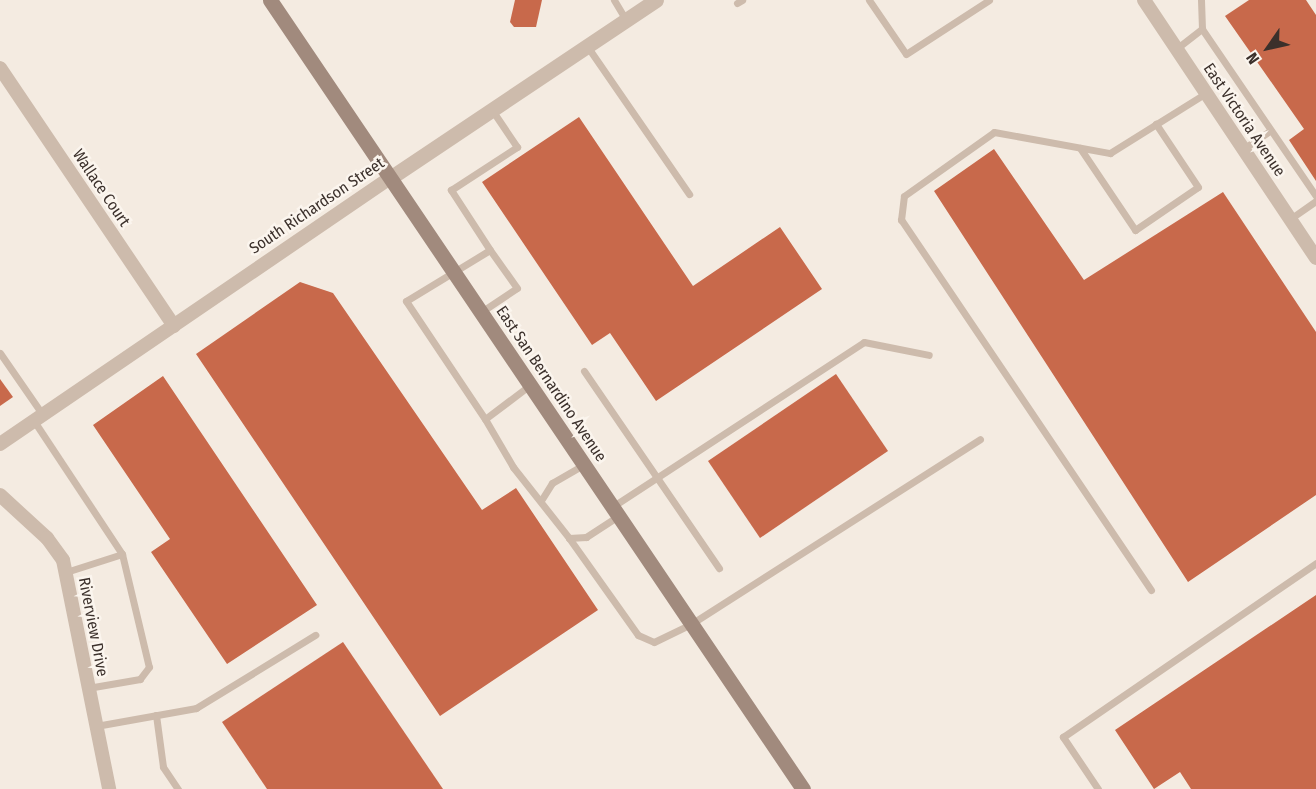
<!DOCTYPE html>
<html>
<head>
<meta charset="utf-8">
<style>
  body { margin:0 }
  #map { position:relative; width:1316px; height:789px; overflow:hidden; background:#f4ebe1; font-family:"Fira Sans Condensed",sans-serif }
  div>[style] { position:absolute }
  .building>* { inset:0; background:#c8694b }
  .service>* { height:7px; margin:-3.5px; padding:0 3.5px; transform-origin:3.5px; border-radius:3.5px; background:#cdbbac }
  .minor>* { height:14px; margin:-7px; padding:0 7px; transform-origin:7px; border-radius:7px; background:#cdbbac }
  .tertiary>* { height:15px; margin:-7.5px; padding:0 7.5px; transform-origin:7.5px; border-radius:7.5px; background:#cdbbac }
  .secondary>* { height:15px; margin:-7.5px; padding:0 7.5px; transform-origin:7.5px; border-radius:7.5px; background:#a18a7d }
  span { translate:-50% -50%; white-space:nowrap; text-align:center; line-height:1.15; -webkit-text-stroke:5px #fbf5ee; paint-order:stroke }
  .street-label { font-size:16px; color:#3b302b }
  .north { position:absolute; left:1238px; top:18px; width:60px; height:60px; -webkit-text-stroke:4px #fbf5ee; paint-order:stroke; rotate:236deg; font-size:16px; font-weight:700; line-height:24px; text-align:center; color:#3b302b }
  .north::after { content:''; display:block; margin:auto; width:21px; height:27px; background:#3b302b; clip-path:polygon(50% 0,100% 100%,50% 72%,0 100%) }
</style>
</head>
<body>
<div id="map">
  <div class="building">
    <div style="clip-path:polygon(515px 0,542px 0,536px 27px,514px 27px,510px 22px)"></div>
    <div style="clip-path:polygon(1249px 0,1306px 0,1316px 15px,1316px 181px,1289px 140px,1304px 129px,1225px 16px)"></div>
    <div style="clip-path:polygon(579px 117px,693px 286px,780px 227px,822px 289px,656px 401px,610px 333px,592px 345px,482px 182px)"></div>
    <div style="clip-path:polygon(994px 149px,1084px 280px,1223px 192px,1316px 332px,1316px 495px,1188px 582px,934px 191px)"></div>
    <div style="clip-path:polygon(300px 282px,333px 293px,482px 510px,516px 488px,598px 610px,440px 716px,196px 354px)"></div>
    <div style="clip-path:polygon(836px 374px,888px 451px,760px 538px,708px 461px)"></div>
    <div style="clip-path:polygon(163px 376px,317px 605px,227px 664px,151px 552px,170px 539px,93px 425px)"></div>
    <div style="clip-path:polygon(0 379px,13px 397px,0 406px)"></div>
    <div style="clip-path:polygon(1316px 595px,1316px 789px,1191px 789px,1180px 772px,1154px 789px,1115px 730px)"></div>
    <div style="clip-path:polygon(343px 642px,443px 789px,267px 789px,222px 722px)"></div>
  </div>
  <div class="service">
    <div style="left:614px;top:0;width:23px;rotate:59deg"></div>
    <div style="left:869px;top:0;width:65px;rotate:55.6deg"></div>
    <div style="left:906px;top:54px;width:99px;rotate:-33deg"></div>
    <div style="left:1201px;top:0;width:29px;rotate:88deg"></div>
    <div style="left:737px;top:3px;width:6px;rotate:-31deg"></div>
    <div style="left:587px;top:46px;width:180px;rotate:55.4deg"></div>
    <div style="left:1176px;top:49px;width:33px;rotate:-38deg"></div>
    <div style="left:1202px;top:29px;width:202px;rotate:55.7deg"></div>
    <div style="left:1080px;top:148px;width:99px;rotate:56.1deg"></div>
    <div style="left:1135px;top:230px;width:76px;rotate:-34.3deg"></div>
    <div style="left:1198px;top:187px;width:76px;rotate:-123.7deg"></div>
    <div style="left:1243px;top:149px;width:32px;rotate:-34deg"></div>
    <div style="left:1290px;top:219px;width:32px;rotate:-35deg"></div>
    <div style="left:481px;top:312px;width:43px;rotate:-33.7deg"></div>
    <div style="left:517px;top:288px;width:47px;rotate:-125.4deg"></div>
    <div style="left:0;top:353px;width:75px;rotate:55.3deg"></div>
    <div style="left:584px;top:371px;width:239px;rotate:55.6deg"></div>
    <div style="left:530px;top:385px;width:56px;rotate:142.9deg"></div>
    <div style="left:485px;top:419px;width:56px;rotate:59.7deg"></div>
    <div style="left:513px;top:467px;width:90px;rotate:51.7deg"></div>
    <div style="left:569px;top:538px;width:17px;rotate:-3deg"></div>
    <div style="left:586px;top:537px;width:38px;rotate:-33deg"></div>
    <div style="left:485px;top:419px;width:142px;rotate:-123.8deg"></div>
    <div style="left:406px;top:301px;width:98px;rotate:-31.3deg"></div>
    <div style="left:490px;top:250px;width:72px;rotate:-123deg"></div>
    <div style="left:451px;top:190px;width:79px;rotate:-33.1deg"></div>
    <div style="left:517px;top:147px;width:45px;rotate:-124deg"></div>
    <div style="left:34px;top:421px;width:159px;rotate:56.5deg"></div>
    <div style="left:122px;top:554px;width:116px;rotate:76.6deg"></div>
    <div style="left:149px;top:667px;width:15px;rotate:127deg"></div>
    <div style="left:140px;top:679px;width:53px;rotate:170.2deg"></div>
    <div style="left:542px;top:499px;width:19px;rotate:-58deg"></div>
    <div style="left:552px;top:483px;width:36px;rotate:-30deg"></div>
    <div style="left:612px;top:507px;width:301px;rotate:-33.2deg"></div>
    <div style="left:864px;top:342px;width:66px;rotate:11.3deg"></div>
    <div style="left:569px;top:538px;width:119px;rotate:54.6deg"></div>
    <div style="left:638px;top:635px;width:17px;rotate:24deg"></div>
    <div style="left:654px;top:642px;width:41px;rotate:-25.9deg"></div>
    <div style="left:691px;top:624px;width:343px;rotate:-32.6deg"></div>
    <div style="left:66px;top:572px;width:59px;rotate:-17.8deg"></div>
    <div style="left:1151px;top:590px;width:447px;rotate:-124deg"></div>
    <div style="left:901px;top:220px;width:24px;rotate:-83deg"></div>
    <div style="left:904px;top:196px;width:110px;rotate:-35.4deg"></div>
    <div style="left:994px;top:132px;width:118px;rotate:10.3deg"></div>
    <div style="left:1110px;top:153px;width:113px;rotate:-32deg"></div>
    <div style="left:156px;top:715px;width:52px;rotate:82.3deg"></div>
    <div style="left:163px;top:767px;width:27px;rotate:56deg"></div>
    <div style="left:96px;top:726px;width:102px;rotate:-10.2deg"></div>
    <div style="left:196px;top:708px;width:140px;rotate:-31.5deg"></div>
    <div style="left:1098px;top:789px;width:63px;rotate:-123.9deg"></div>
    <div style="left:1063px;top:737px;width:307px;rotate:-34.5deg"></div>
  </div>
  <div class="minor">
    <div style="left:1144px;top:0;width:310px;rotate:56.3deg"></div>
    <div style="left:0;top:68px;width:311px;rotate:56deg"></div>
    <div style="left:0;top:444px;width:472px;rotate:-34.3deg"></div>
    <div style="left:0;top:495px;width:64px;rotate:42.5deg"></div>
    <div style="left:47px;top:538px;width:27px;rotate:54deg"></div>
    <div style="left:63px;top:560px;width:234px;rotate:78.6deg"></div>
  </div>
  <div class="tertiary">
    <div style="left:390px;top:178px;width:320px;rotate:-33.8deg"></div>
  </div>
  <div class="secondary">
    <div style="left:270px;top:0;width:952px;rotate:55.96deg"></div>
  </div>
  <div class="street-label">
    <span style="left:1244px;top:120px;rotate:56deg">East Victoria Avenue</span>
    <span style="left:101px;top:188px;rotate:56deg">Wallace Court</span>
    <span style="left:317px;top:206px;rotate:-34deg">South Richardson Street</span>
    <span style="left:551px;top:384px;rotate:56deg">East San Bernardino Avenue</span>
    <span style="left:93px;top:627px;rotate:79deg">Riverview Drive</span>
  </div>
  <div class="north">N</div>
</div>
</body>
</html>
